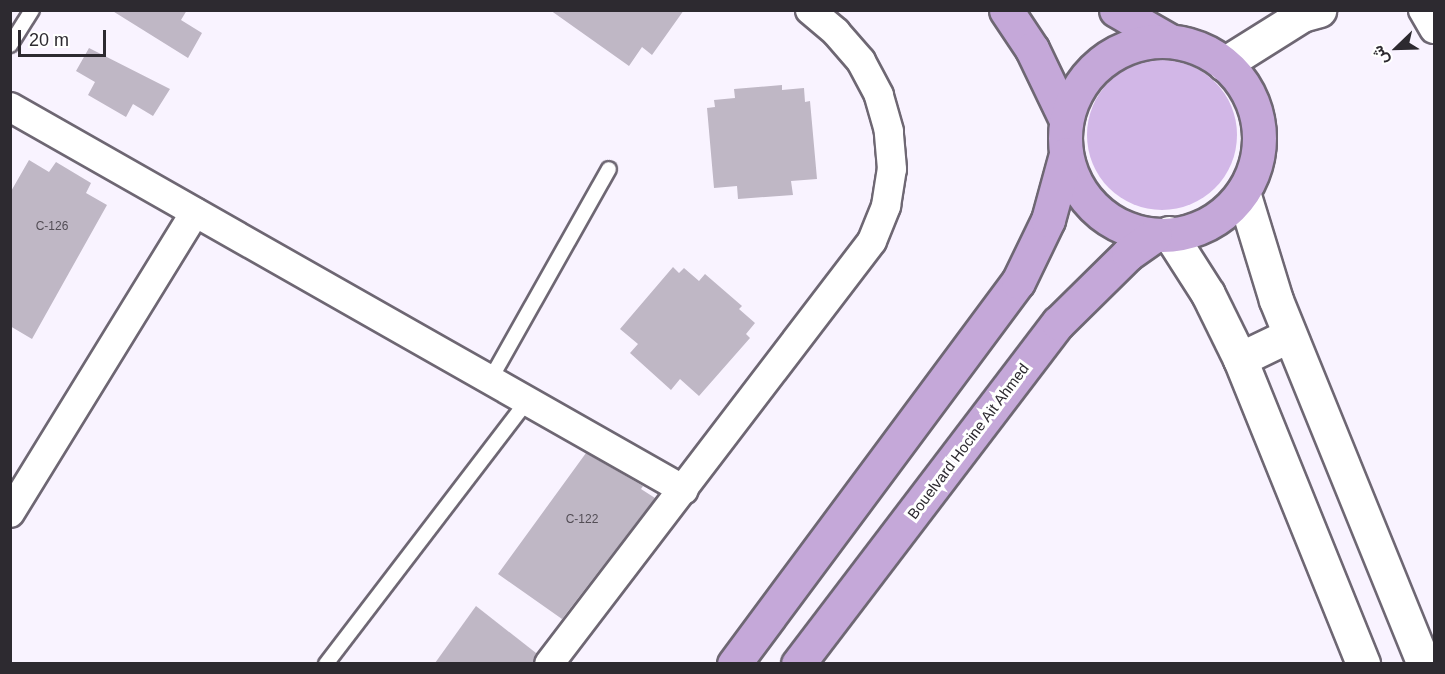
<!DOCTYPE html>
<html>
<head>
<meta charset="utf-8">
<style>
  body { margin:0 }
  #map { position:relative; width:1445px; height:674px; overflow:hidden; background:#f9f3ff; font-family:Arial,Vazirmatn,sans-serif }
  div>[style] { position:absolute }
  .green>* { inset:0; background:#d2b7e7 }
  .round { border-radius:50% }
  .building>* { inset:0; background:#bfb7c5 }
  .roads { filter:drop-shadow(2px 0 #6e6773) drop-shadow(-2px 0 #6e6773) drop-shadow(0 2px #6e6773) drop-shadow(0 -2px #6e6773) }
  .service>* { height:14px; margin:-7px; padding:0 7px; transform-origin:7px; border-radius:7px; background:#fff }
  .minor>* { height:28px; margin:-14px; padding:0 14px; transform-origin:14px; border-radius:14px; background:#fff }
  .secondary>* { height:33px; margin:-16.5px; padding:0 16.5px; transform-origin:16.5px; border-radius:16.5px; background:#fff }
  .primary>* { height:33px; margin:-16.5px; padding:0 16.5px; transform-origin:16.5px; border-radius:16.5px; background:#c5a8d9 }
  .primary>.ring { margin:-16.5px; padding:0; box-sizing:content-box; background:none; border:33px solid #c5a8d9; border-radius:50% }
  span { translate:-50% -50%; white-space:nowrap; text-align:center; line-height:1.15; -webkit-text-stroke:6px #fff; paint-order:stroke }
  .number-label { font-size:12px; color:#524d55 }
  .number-label span { -webkit-text-stroke-width:0 }
  .street-label { font-size:15px; color:#2d2a30 }
  .frame { position:absolute; inset:0; border:12px solid #2d2a30; pointer-events:none }
  .north { position:absolute; left:1367px; top:18px; width:60px; height:60px; -webkit-text-stroke:4px #fff; paint-order:stroke; rotate:247deg; font-size:16px; font-weight:700; line-height:24px; text-align:center; color:#2d2a30 }
  .north::after { content:''; display:block; margin:auto; width:21px; height:27px; background:#2d2a30; clip-path:polygon(50% 0,100% 100%,50% 72%,0 100%) }
  .scale { position:absolute; left:18px; top:30px; width:88px; height:27px; box-sizing:border-box; border:3px solid #2d2a30; border-top:0; padding-left:8px; font-size:18px; line-height:21px; white-space:nowrap; color:#2d2a30; -webkit-text-stroke:4px #fff; paint-order:stroke }
</style>
</head>
<body>
<div id="map">
  <div class="green">
    <div class="round" style="left:1087px;top:60px;width:150px;height:150px"></div>
  </div>
  <div class="building">
    <div style="clip-path:polygon(111px 10px,187px 10px,181px 20px,202px 33px,188px 58px)"></div>
    <div style="clip-path:polygon(550px 10px,684px 10px,652px 55px,642px 47px,629px 66px)"></div>
    <div style="clip-path:polygon(89px 48px,170px 89px,153px 116px,133px 104px,126px 117px,88px 95px,95px 82px,76px 71px)"></div>
    <div style="clip-path:polygon(782px 85px,782px 90px,804px 88px,805px 102px,810px 101px,817px 179px,791px 181px,793px 195px,738px 199px,737px 186px,714px 188px,707px 108px,715px 107px,714px 100px,735px 98px,734px 89px)"></div>
    <div style="clip-path:polygon(29px 160px,49px 172px,56px 162px,91px 183px,86px 193px,107px 205px,32px 339px,10px 326px,10px 193px)"></div>
    <div style="clip-path:polygon(673px 267px,679px 273px,684px 268px,699px 281px,705px 274px,742px 306px,739px 309px,755px 323px,746px 334px,750px 338px,699px 396px,680px 379px,671px 390px,630px 353px,638px 344px,620px 329px)"></div>
    <div style="clip-path:polygon(586px 453px,643px 486px,641px 489px,655px 498px,562px 619px,498px 574px)"></div>
    <div style="clip-path:polygon(476px 606px,536px 653px,533px 663px,435px 663px)"></div>
  </div>
  <div class="roads">
    <div class="service">
      <div style="left:10px;top:45px;width:41px;rotate:-57.8deg"></div>
      <div style="left:490px;top:380px;width:242px;rotate:-60.6deg"></div>
      <div style="left:326px;top:664px;width:331px;rotate:-52.6deg"></div>
    </div>
    <div class="minor">
      <div style="left:1423px;top:10px;width:22px;rotate:60deg"></div>
      <div style="left:10px;top:107px;width:775px;rotate:29.61deg"></div>
      <div style="left:10px;top:513px;width:353px;rotate:-58.4deg"></div>
      <div style="left:549px;top:664px;width:532px;rotate:-52.63deg"></div>
      <div style="left:872px;top:241px;width:38px;rotate:-68deg"></div>
      <div style="left:886px;top:206px;width:37px;rotate:-81deg"></div>
      <div style="left:892px;top:169px;width:38px;rotate:-95deg"></div>
      <div style="left:889px;top:131px;width:37px;rotate:-106deg"></div>
      <div style="left:879px;top:95px;width:38px;rotate:-118deg"></div>
      <div style="left:861px;top:61px;width:38px;rotate:-131deg"></div>
      <div style="left:836px;top:32px;width:34px;rotate:-140deg"></div>
    </div>
    <div class="secondary">
      <div style="left:1224px;top:64px;width:92px;rotate:-32.1deg"></div>
      <div style="left:1302px;top:15px;width:18px;rotate:-16deg"></div>
      <div style="left:1243px;top:192px;width:113px;rotate:73deg"></div>
      <div style="left:1276px;top:300px;width:393px;rotate:67.9deg"></div>
      <div style="left:1169px;top:233px;width:72px;rotate:57.4deg"></div>
      <div style="left:1208px;top:294px;width:72px;rotate:63.8deg"></div>
      <div style="left:1240px;top:359px;width:329px;rotate:68deg"></div>
      <div style="left:1240px;top:359px;width:55px;rotate:-25.6deg"></div>
    </div>
    <div class="primary">
      <div style="left:1006px;top:10px;width:47px;rotate:56.3deg"></div>
      <div style="left:1032px;top:49px;width:79px;rotate:64.4deg"></div>
      <div style="left:1116px;top:10px;width:62px;rotate:29.9deg"></div>
      <div class="ring" style="left:1065px;top:41px;width:161px;height:161px"></div>
      <div style="left:734px;top:664px;width:476px;rotate:-53.4deg"></div>
      <div style="left:1018px;top:282px;width:69px;rotate:-64.2deg"></div>
      <div style="left:1048px;top:220px;width:68px;rotate:-74.7deg"></div>
      <div style="left:798px;top:664px;width:429px;rotate:-52.7deg"></div>
      <div style="left:1058px;top:323px;width:98px;rotate:-44.6deg"></div>
      <div style="left:1128px;top:254px;width:33px;rotate:-35deg"></div>
    </div>
  </div>
  <div class="number-label">
    <span style="left:52px;top:227px">C-126</span>
    <span style="left:582px;top:520px">C-122</span>
  </div>
  <div class="street-label">
    <span style="left:968px;top:441px;rotate:-53deg">Bouelvard Hocine Ait Ahmed</span>
  </div>
  <div class="frame"></div>
  <div class="north">ش</div>
  <div class="scale">20 m</div>
</div>
</body>
</html>
